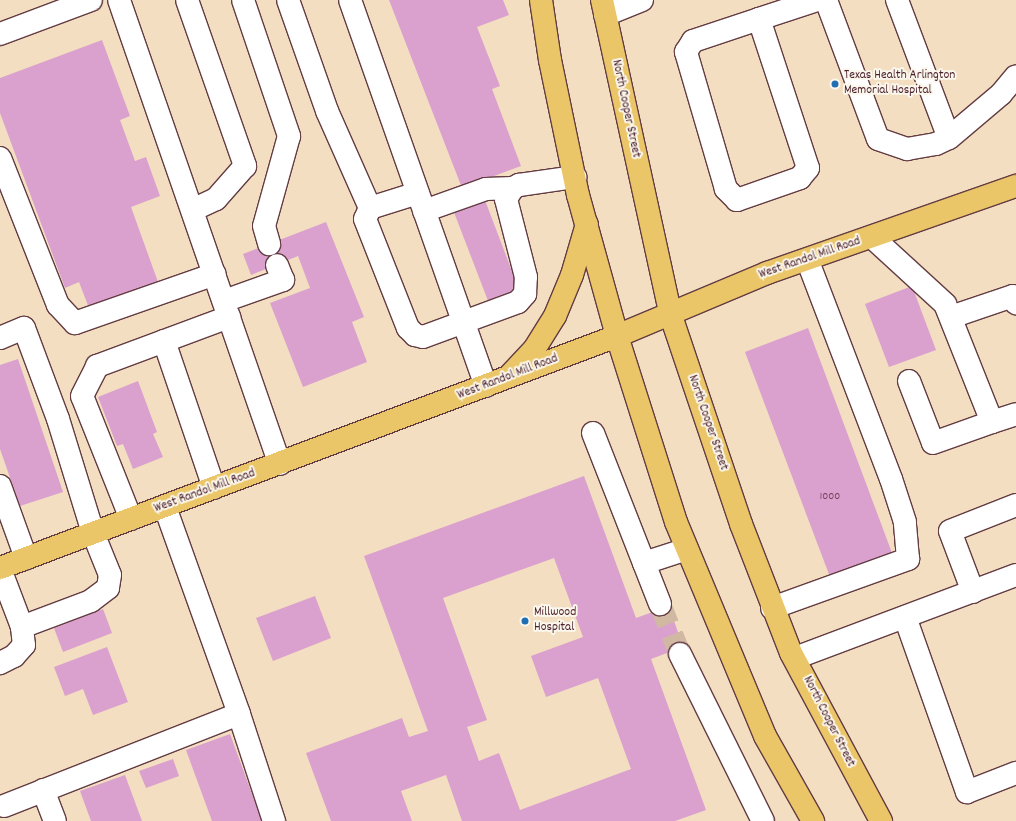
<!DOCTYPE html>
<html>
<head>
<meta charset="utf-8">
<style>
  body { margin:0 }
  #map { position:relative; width:1016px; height:821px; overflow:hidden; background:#f3dec1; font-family:Dekko,sans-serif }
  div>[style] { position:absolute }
  .building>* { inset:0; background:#daa0ce }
  .minor-tunnel>* { height:22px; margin-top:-11px; transform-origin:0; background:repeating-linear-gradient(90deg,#d1b8a3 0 22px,transparent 0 33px) }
  .roads { filter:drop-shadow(1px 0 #633c42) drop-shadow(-1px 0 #633c42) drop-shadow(0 1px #633c42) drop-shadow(0 -1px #633c42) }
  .minor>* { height:22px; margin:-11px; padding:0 11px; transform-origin:11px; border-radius:11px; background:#fff }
  .major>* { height:22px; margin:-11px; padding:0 11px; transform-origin:11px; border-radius:11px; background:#ebc669 }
  .dots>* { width:11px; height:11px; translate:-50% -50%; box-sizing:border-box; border:2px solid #fbf7ec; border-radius:50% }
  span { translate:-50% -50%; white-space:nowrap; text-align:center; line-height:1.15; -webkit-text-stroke:4px #fbf7ec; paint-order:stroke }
  .number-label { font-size:11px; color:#6e3f54 }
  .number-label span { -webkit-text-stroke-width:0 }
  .poi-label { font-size:13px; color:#4a1f2b }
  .left { translate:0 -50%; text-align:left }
  .street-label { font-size:13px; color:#4a1f2b }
</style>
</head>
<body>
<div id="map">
  <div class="building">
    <div style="clip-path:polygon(389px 0,503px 0,509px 15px,477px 27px,500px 86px,492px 89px,521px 166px,462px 188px)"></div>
    <div style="clip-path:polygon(102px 40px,130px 116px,120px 120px,135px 161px,146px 157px,160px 196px,131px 207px,158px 282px,89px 308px,79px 282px,65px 288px,0 113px,0 78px)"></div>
    <div style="clip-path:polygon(483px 195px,521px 295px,490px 306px,452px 207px)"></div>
    <div style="clip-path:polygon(326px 222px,364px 317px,352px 322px,367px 362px,303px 387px,270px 303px,310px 288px,298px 256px,251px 275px,243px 254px)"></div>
    <div style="clip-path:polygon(912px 286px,936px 350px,889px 367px,865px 304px)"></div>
    <div style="clip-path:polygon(808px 328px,892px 553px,830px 577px,745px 352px)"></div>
    <div style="clip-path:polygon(18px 359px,63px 492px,20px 506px,0 449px,0 365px)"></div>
    <div style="clip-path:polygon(138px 381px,157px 432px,153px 434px,163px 457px,133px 469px,123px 444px,117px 446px,98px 397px)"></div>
    <div style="clip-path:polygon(evenodd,584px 476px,636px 618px,669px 606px,683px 647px,651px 659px,706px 810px,675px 821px,462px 821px,446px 775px,401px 791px,412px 821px,331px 821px,306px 753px,402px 718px,409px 737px,428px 731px,364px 556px,584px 476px,554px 558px,583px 637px,531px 656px,546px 697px,598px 678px,631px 769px,520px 810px,499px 753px,479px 761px,467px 727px,487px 720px,443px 598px,554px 558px)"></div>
    <div style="clip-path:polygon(315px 596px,331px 638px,273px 661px,256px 618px)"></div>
    <div style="clip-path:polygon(103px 609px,112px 633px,63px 652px,54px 628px)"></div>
    <div style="clip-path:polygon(107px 647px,128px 702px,93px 715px,83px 689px,65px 696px,54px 667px)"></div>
    <div style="clip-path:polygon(230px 734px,262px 821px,212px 821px,186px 750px)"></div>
    <div style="clip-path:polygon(173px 759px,179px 776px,146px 788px,139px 771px)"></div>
    <div style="clip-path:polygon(125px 775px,142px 821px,91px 821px,80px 791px)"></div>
  </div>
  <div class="minor-tunnel">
    <div style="left:660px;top:604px;width:54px;rotate:68.2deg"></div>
  </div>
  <div class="roads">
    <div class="minor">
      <div style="left:119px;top:0;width:491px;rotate:70.9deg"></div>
      <div style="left:187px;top:0;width:176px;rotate:70.7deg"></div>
      <div style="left:245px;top:166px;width:44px;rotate:131.3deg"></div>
      <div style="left:216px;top:199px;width:26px;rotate:155deg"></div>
      <div style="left:243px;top:0;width:144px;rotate:71.3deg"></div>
      <div style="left:289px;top:136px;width:93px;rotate:105.5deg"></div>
      <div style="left:264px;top:226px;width:19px;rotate:74deg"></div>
      <div style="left:288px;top:0;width:118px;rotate:70.6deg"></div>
      <div style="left:327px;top:111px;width:106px;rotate:66.1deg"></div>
      <div style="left:370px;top:208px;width:12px;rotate:114deg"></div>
      <div style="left:365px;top:219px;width:117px;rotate:68.5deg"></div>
      <div style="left:408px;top:328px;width:10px;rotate:45deg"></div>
      <div style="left:415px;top:335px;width:8px;rotate:14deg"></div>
      <div style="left:423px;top:337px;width:101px;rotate:-20.2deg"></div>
      <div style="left:518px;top:302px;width:11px;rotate:-49deg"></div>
      <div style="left:525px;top:294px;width:17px;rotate:-87deg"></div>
      <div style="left:526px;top:277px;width:81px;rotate:-104.4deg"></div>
      <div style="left:506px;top:199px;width:13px;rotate:-58deg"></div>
      <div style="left:513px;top:188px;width:7px;rotate:-27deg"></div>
      <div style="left:519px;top:185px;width:57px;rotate:-8.1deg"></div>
      <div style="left:350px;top:0;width:409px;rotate:70.6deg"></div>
      <div style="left:826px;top:0;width:148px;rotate:69.5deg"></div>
      <div style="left:878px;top:139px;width:31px;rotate:19deg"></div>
      <div style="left:907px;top:149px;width:29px;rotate:-10deg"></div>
      <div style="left:936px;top:144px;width:14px;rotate:-25deg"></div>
      <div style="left:949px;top:138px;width:68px;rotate:-40.2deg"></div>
      <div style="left:1001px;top:94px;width:23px;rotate:-50deg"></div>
      <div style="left:897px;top:0;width:147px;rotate:69.4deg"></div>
      <div style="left:605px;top:15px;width:40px;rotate:-22deg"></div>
      <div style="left:759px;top:19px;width:157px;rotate:71.8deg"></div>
      <div style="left:808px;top:168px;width:13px;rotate:129deg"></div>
      <div style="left:800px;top:178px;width:67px;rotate:160.8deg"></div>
      <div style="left:737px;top:200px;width:16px;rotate:-135deg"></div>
      <div style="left:726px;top:189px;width:143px;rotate:-106.3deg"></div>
      <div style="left:686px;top:52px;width:13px;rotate:-58deg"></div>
      <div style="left:693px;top:41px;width:70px;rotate:-18.4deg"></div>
      <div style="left:759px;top:19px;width:61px;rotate:-18.1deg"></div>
      <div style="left:0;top:34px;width:97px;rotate:-20.5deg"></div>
      <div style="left:0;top:158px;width:158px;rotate:68.5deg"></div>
      <div style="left:58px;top:305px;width:25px;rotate:47deg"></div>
      <div style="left:75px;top:323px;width:148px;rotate:-19.3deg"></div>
      <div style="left:370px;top:208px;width:50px;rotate:-17.4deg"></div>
      <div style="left:424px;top:211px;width:66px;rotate:-19.5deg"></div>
      <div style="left:486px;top:189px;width:27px;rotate:-2deg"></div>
      <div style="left:872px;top:237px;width:99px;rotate:42.5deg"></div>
      <div style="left:945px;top:304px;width:127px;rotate:68.3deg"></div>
      <div style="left:992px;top:422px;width:25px;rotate:-18deg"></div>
      <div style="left:224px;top:301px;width:63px;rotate:-19.6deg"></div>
      <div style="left:283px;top:280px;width:16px;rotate:-112deg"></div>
      <div style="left:951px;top:317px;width:65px;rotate:-18.7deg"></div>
      <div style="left:1013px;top:296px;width:8px;rotate:67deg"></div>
      <div style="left:0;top:338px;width:26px;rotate:-23deg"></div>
      <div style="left:24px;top:328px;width:97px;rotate:69.5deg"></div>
      <div style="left:58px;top:419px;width:119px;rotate:72.9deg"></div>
      <div style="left:93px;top:533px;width:45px;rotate:68deg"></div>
      <div style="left:110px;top:575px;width:13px;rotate:99deg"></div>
      <div style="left:108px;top:588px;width:21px;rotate:143deg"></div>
      <div style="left:91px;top:601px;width:74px;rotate:159.4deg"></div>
      <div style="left:22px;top:627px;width:18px;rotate:84deg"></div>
      <div style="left:24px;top:645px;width:15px;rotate:132deg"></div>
      <div style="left:14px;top:656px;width:16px;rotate:153deg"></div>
      <div style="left:164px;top:341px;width:155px;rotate:71.2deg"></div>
      <div style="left:909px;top:381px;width:66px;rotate:68.8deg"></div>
      <div style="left:933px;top:443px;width:63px;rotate:-19.6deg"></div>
      <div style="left:593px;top:433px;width:184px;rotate:68.6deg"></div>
      <div style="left:0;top:486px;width:77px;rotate:70.1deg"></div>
      <div style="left:165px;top:507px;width:220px;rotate:70.3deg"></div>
      <div style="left:239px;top:714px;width:113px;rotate:71.9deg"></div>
      <div style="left:131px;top:519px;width:132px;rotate:-111.7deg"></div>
      <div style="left:82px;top:396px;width:34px;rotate:-63deg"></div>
      <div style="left:97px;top:366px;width:141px;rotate:-20.4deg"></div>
      <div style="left:644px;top:563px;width:45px;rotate:-18deg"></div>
      <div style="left:0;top:569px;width:62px;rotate:69.2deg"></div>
      <div style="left:973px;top:592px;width:65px;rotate:-110.7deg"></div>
      <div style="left:950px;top:531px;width:71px;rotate:-21.5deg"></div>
      <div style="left:772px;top:608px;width:145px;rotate:-19.8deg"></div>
      <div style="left:908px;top:559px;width:37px;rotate:-95deg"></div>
      <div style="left:905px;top:522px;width:45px;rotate:-108deg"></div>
      <div style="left:891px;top:479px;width:235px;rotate:-110.9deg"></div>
      <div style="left:905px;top:617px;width:186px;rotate:70.5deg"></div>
      <div style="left:967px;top:792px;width:53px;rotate:-21.2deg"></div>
      <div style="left:680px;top:654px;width:186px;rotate:63.6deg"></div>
      <div style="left:795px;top:658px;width:236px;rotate:-20.6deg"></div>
      <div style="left:43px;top:790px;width:33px;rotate:69deg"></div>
      <div style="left:4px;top:806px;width:252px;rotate:-21.4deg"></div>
    </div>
    <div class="major">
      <div style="left:541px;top:0;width:61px;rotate:81.5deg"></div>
      <div style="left:550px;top:60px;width:138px;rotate:78.3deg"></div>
      <div style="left:578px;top:195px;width:146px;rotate:74.5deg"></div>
      <div style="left:617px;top:336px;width:195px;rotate:72.4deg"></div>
      <div style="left:676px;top:522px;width:232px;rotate:67.4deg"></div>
      <div style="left:765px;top:736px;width:98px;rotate:60.5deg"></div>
      <div style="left:602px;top:0;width:320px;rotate:77.7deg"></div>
      <div style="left:670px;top:313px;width:223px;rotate:71.4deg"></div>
      <div style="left:741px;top:524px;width:138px;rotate:68.8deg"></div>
      <div style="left:791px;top:653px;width:191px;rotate:61.8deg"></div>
      <div style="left:511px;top:374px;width:35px;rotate:-47deg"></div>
      <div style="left:535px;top:348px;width:38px;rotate:-58deg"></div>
      <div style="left:555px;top:316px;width:44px;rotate:-67.5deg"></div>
      <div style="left:572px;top:275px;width:53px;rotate:-73.6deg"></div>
      <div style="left:0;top:568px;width:659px;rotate:-20.61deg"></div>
      <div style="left:617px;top:336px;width:163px;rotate:-22.8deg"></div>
      <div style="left:767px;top:273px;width:264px;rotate:-19.3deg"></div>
    </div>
  </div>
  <div class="dots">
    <div style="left:835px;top:84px;background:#1f6fb2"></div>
    <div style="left:525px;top:621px;background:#1f6fb2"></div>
  </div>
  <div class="number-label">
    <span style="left:830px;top:497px">1000</span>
  </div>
  <div class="poi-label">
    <span class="left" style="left:844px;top:84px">Texas Health Arlington<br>Memorial Hospital</span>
    <span class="left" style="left:534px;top:621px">Millwood<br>Hospital</span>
  </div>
  <div class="street-label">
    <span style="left:625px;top:109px;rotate:78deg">North Cooper Street</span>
    <span style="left:810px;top:259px;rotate:-19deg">West Randol Mill Road</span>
    <span style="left:508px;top:378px;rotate:-21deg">West Randol Mill Road</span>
    <span style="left:707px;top:423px;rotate:71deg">North Cooper Street</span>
    <span style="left:205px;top:492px;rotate:-20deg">West Randol Mill Road</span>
    <span style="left:828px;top:722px;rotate:63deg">North Cooper Street</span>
  </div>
</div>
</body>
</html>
